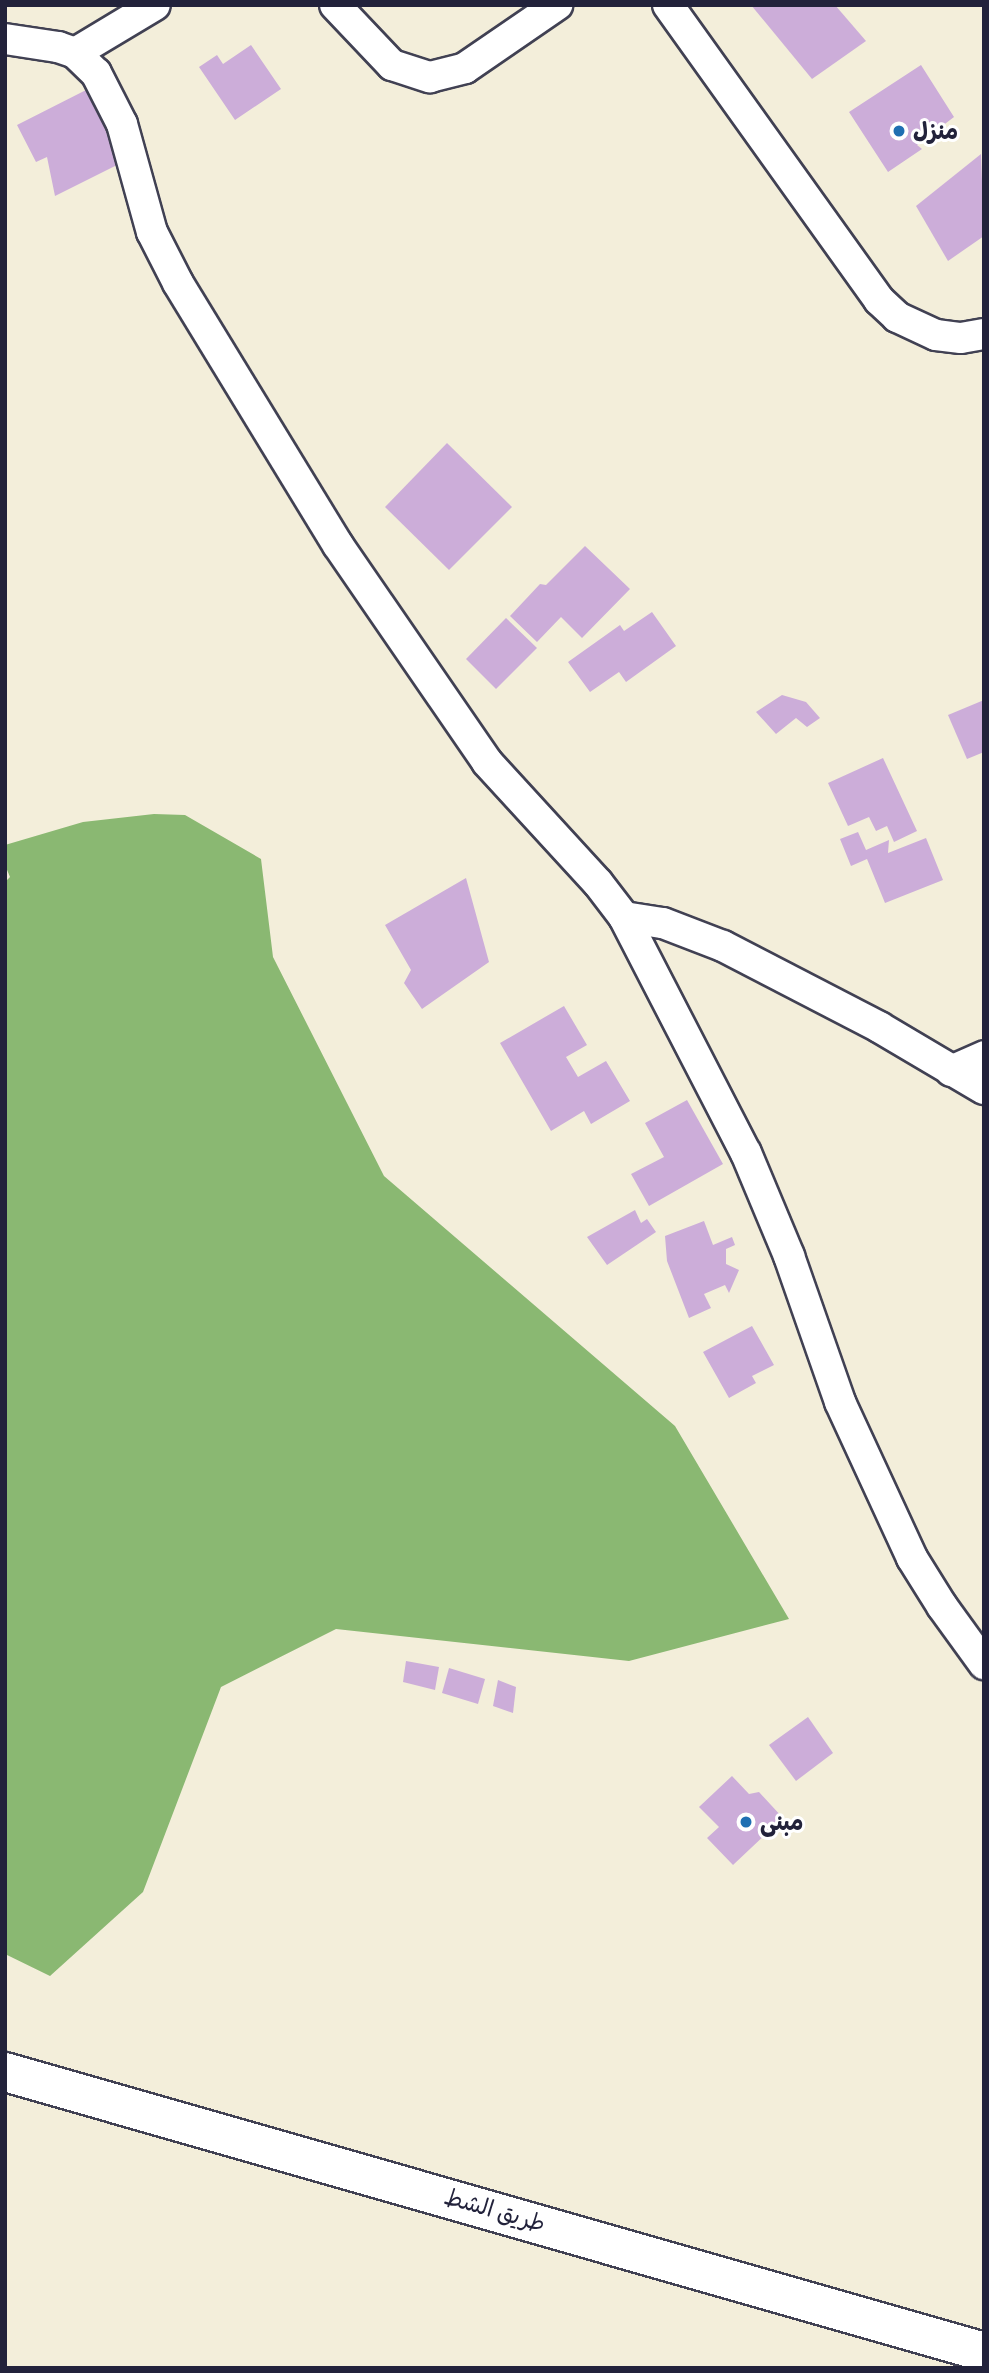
<!DOCTYPE html>
<html>
<head>
<meta charset="utf-8">
<style>
  body { margin:0 }
  #map { position:relative; width:989px; height:2373px; overflow:hidden; background:#f3eeda; font-family:Itim,"Playpen Sans Arabic",sans-serif }
  div>[style] { position:absolute }
  .forest>* { inset:0; background:#8ab872 }
  .building>* { inset:0; background:#ccadd9 }
  .roads { filter:drop-shadow(2px 0 #414153) drop-shadow(-2px 0 #414153) drop-shadow(0 2px #414153) drop-shadow(0 -2px #414153) }
  .street>* { height:30px; margin:-15px; padding:0 15px; transform-origin:15px; border-radius:15px; background:#fff }
  .secondary>* { height:38px; margin:-19px; padding:0 19px; transform-origin:19px; border-radius:19px; background:#fff }
  .dots>* { width:19px; height:19px; translate:-50% -50%; box-sizing:border-box; border:4px solid #fff; border-radius:50% }
  span { translate:-50% -50%; white-space:nowrap; text-align:center; line-height:1.15; -webkit-text-stroke:6px #fff; paint-order:stroke }
  .poi-label { font-size:23px; color:#22223b; font-weight:700 }
  .left { translate:0 -50%; text-align:left }
  .street-label { font-size:23px; color:#22223b }
  .frame { position:absolute; inset:0; border:7px solid #22223b; pointer-events:none }
</style>
</head>
<body>
<div id="map">
  <div class="forest">
    <div style="clip-path:polygon(154px 814px,185px 815px,261px 859px,273px 957px,384px 1176px,675px 1426px,789px 1619px,629px 1661px,336px 1629px,221px 1687px,143px 1892px,50px 1976px,5px 1954px,5px 882px,10px 877px,5px 865px,5px 845px,83px 822px)"></div>
  </div>
  <div class="building">
    <div style="clip-path:polygon(751px 5px,835px 5px,866px 41px,812px 79px)"></div>
    <div style="clip-path:polygon(251px 45px,281px 89px,235px 120px,199px 67px,217px 55px,223px 64px)"></div>
    <div style="clip-path:polygon(921px 65px,954px 117px,917px 145px,922px 149px,888px 172px,849px 112px)"></div>
    <div style="clip-path:polygon(88px 89px,125px 161px,55px 196px,47px 157px,36px 162px,17px 125px)"></div>
    <div style="clip-path:polygon(981px 154px,984px 236px,948px 261px,916px 206px)"></div>
    <div style="clip-path:polygon(447px 443px,512px 507px,449px 570px,385px 507px)"></div>
    <div style="clip-path:polygon(585px 546px,630px 589px,582px 638px,561px 617px,537px 642px,510px 616px,540px 584px,546px 585px)"></div>
    <div style="clip-path:polygon(652px 612px,676px 646px,626px 682px,619px 672px,590px 692px,568px 662px,620px 625px,624px 631px)"></div>
    <div style="clip-path:polygon(506px 618px,537px 648px,496px 689px,466px 659px)"></div>
    <div style="clip-path:polygon(782px 695px,806px 702px,820px 718px,807px 727px,796px 718px,776px 734px,756px 712px)"></div>
    <div style="clip-path:polygon(984px 700px,984px 752px,967px 759px,948px 715px)"></div>
    <div style="clip-path:polygon(883px 758px,917px 831px,894px 842px,887px 826px,876px 831px,869px 817px,848px 826px,828px 783px)"></div>
    <div style="clip-path:polygon(858px 832px,866px 850px,889px 840px,888px 853px,926px 838px,943px 880px,885px 903px,867px 859px,851px 866px,840px 839px)"></div>
    <div style="clip-path:polygon(466px 878px,489px 962px,422px 1009px,404px 983px,411px 970px,385px 925px)"></div>
    <div style="clip-path:polygon(564px 1006px,587px 1045px,566px 1057px,578px 1077px,606px 1061px,630px 1101px,591px 1124px,584px 1111px,551px 1131px,500px 1043px)"></div>
    <div style="clip-path:polygon(687px 1100px,723px 1164px,649px 1206px,631px 1174px,664px 1157px,645px 1123px)"></div>
    <div style="clip-path:polygon(635px 1210px,641px 1223px,647px 1219px,656px 1232px,607px 1265px,587px 1237px)"></div>
    <div style="clip-path:polygon(704px 1221px,713px 1245px,732px 1237px,735px 1245px,726px 1249px,726px 1264px,739px 1270px,729px 1293px,725px 1285px,704px 1294px,711px 1308px,689px 1318px,667px 1261px,665px 1236px)"></div>
    <div style="clip-path:polygon(752px 1326px,774px 1365px,752px 1376px,756px 1383px,729px 1398px,703px 1352px)"></div>
    <div style="clip-path:polygon(406px 1661px,439px 1667px,435px 1690px,403px 1682px)"></div>
    <div style="clip-path:polygon(449px 1668px,485px 1679px,478px 1704px,442px 1693px)"></div>
    <div style="clip-path:polygon(498px 1680px,516px 1687px,513px 1713px,493px 1706px)"></div>
    <div style="clip-path:polygon(808px 1717px,833px 1753px,796px 1781px,769px 1745px)"></div>
    <div style="clip-path:polygon(732px 1776px,749px 1794px,759px 1792px,783px 1818px,733px 1865px,707px 1838px,719px 1827px,699px 1807px)"></div>
  </div>
  <div class="roads">
    <div class="street">
      <div style="left:335px;top:5px;width:83px;rotate:46.5deg"></div>
      <div style="left:392px;top:65px;width:40px;rotate:18deg"></div>
      <div style="left:430px;top:77px;width:36px;rotate:-14deg"></div>
      <div style="left:465px;top:68px;width:112px;rotate:-34.4deg"></div>
      <div style="left:668px;top:5px;width:363px;rotate:54.4deg"></div>
      <div style="left:879px;top:300px;width:25px;rotate:43deg"></div>
      <div style="left:897px;top:317px;width:43px;rotate:24.8deg"></div>
      <div style="left:936px;top:335px;width:25px;rotate:7deg"></div>
      <div style="left:961px;top:338px;width:23px;rotate:-10deg"></div>
      <div style="left:5px;top:39px;width:54px;rotate:8.6deg"></div>
      <div style="left:58px;top:47px;width:18px;rotate:19deg"></div>
      <div style="left:75px;top:53px;width:29px;rotate:44deg"></div>
      <div style="left:96px;top:73px;width:57px;rotate:63deg"></div>
      <div style="left:122px;top:124px;width:112px;rotate:74.5deg"></div>
      <div style="left:152px;top:232px;width:57px;rotate:63deg"></div>
      <div style="left:178px;top:283px;width:307px;rotate:58.6deg"></div>
      <div style="left:338px;top:545px;width:263px;rotate:55.5deg"></div>
      <div style="left:487px;top:762px;width:164px;rotate:47.5deg"></div>
      <div style="left:598px;top:883px;width:43px;rotate:52.6deg"></div>
      <div style="left:624px;top:917px;width:266px;rotate:62.7deg"></div>
      <div style="left:746px;top:1153px;width:112px;rotate:67.3deg"></div>
      <div style="left:789px;top:1256px;width:155px;rotate:70.7deg"></div>
      <div style="left:840px;top:1402px;width:172px;rotate:65.2deg"></div>
      <div style="left:912px;top:1558px;width:57px;rotate:58deg"></div>
      <div style="left:942px;top:1606px;width:72px;rotate:54.1deg"></div>
      <div style="left:75px;top:53px;width:93px;rotate:-31deg"></div>
      <div style="left:624px;top:917px;width:39px;rotate:9deg"></div>
      <div style="left:663px;top:923px;width:64px;rotate:21deg"></div>
      <div style="left:723px;top:946px;width:176px;rotate:27.4deg"></div>
      <div style="left:879px;top:1027px;width:122px;rotate:30.6deg"></div>
      <div style="left:951px;top:1071px;width:36px;rotate:-24deg"></div>
    </div>
    <div class="secondary">
      <div style="left:5px;top:2072px;width:1018px;rotate:15.96deg"></div>
    </div>
  </div>
  <div class="dots">
    <div style="left:899px;top:131px;background:#1f6fb2"></div>
    <div style="left:746px;top:1822px;background:#1f6fb2"></div>
  </div>
  <div class="poi-label">
    <span class="left" style="left:913px;top:131px">منزل</span>
    <span class="left" style="left:760px;top:1822px">مبنى</span>
  </div>
  <div class="street-label">
    <span style="left:495px;top:2210px;rotate:16deg">طريق الشط</span>
  </div>
  <div class="frame"></div>
</div>
</body>
</html>
